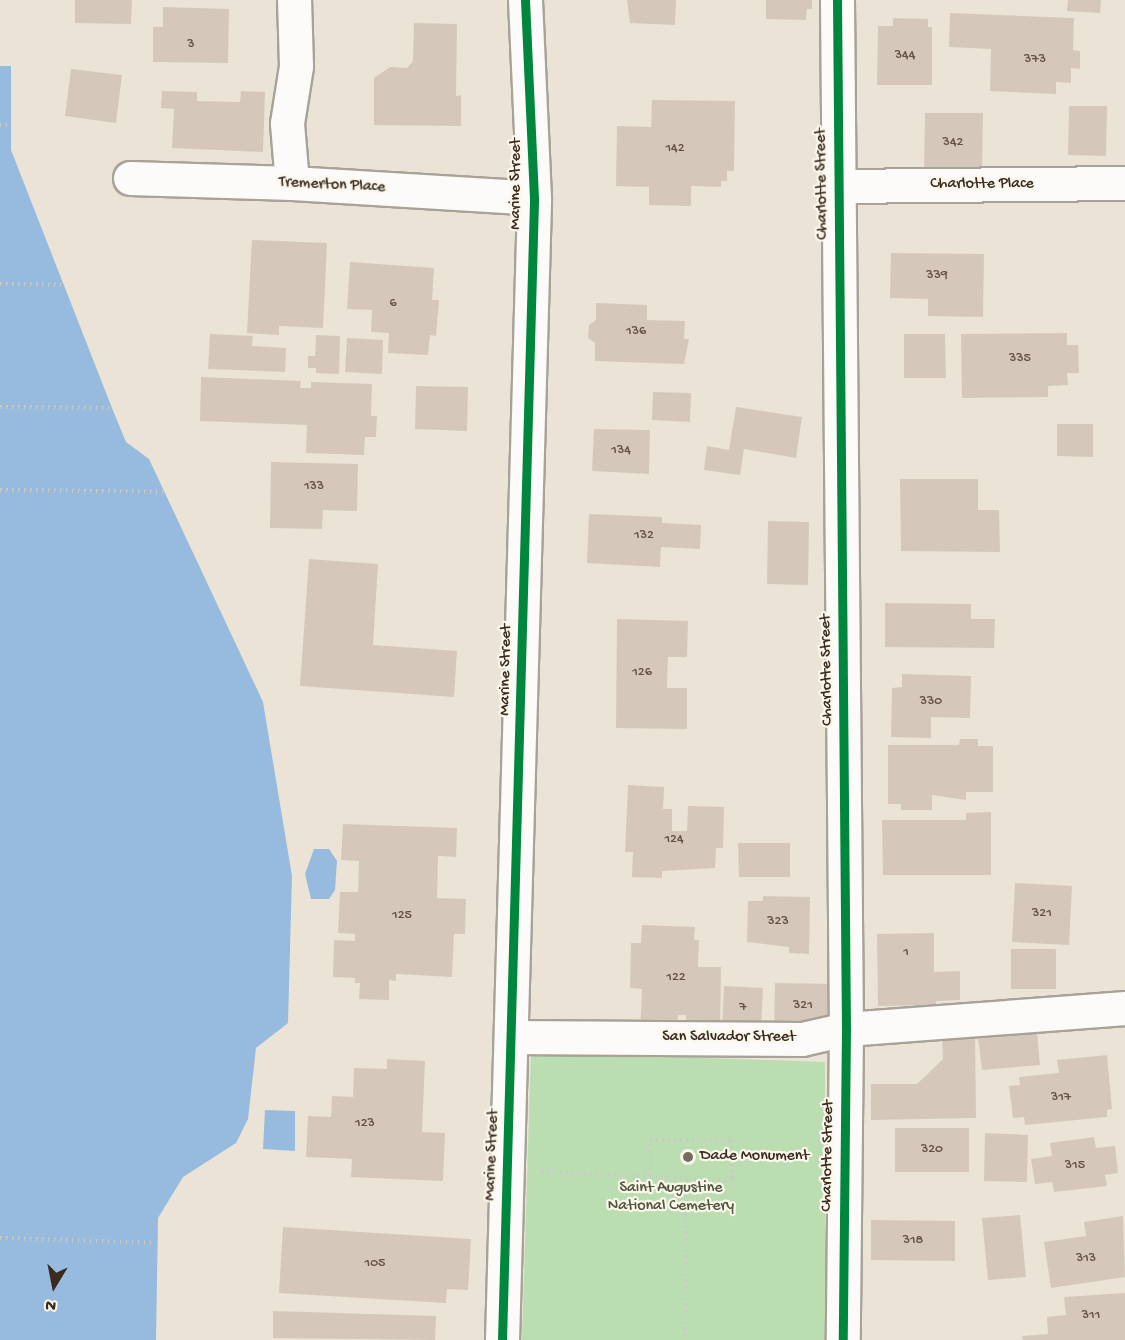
<!DOCTYPE html>
<html>
<head>
<meta charset="utf-8">
<style>
  body { margin:0 }
  #map { position:relative; width:1125px; height:1340px; overflow:hidden; background:#ebe4d6; font-family:"Gochi Hand",sans-serif }
  div>[style] { position:absolute }
  .green>* { inset:0; background:#baddb1 }
  .water>* { inset:0; background:#96bbde }
  .building>* { inset:0; background:#d5c8ba }
  .path>* { height:4px; margin-top:-2px; transform-origin:0; background:repeating-linear-gradient(90deg,#ccc9c5 0 1.5px,transparent 0 6px) }
  .roads { filter:drop-shadow(2px 0 #a8a298) drop-shadow(-2px 0 #a8a298) drop-shadow(0 2px #a8a298) drop-shadow(0 -2px #a8a298) }
  .minor>* { height:33px; margin:-16.5px; padding:0 16.5px; transform-origin:16.5px; border-radius:16.5px; background:#fcfbf9 }
  .cycleway>* { height:9px; margin:-4.5px; padding:0 4.5px; transform-origin:4.5px; border-radius:4.5px; background:#00873e }
  .dots>* { width:16px; height:16px; translate:-50% -50%; box-sizing:border-box; border:3px solid #fbf7ec; border-radius:50% }
  span { translate:-50% -50%; white-space:nowrap; text-align:center; line-height:1.15; -webkit-text-stroke:4.5px #fbf7ec; paint-order:stroke }
  .number-label { font-size:14px; color:#625245 }
  .number-label span { -webkit-text-stroke-width:0 }
  .street-label { font-size:16px; color:#3b2a1e }
  .poi-label { font-size:16px; color:#3b2a1e }
  .left { translate:0 -50%; text-align:left }
  .park-label { font-size:16px; color:#50563b }
  .north { position:absolute; left:24px; top:1256px; width:60px; height:60px; -webkit-text-stroke:4px #fbf7ec; paint-order:stroke; rotate:190deg; font-size:16px; font-weight:700; line-height:24px; text-align:center; color:#3b2a1e }
  .north::after { content:''; display:block; margin:auto; width:21px; height:27px; background:#3b2a1e; clip-path:polygon(50% 0,100% 100%,50% 72%,0 100%) }
</style>
</head>
<body>
<div id="map">
  <div class="green">
    <div style="clip-path:polygon(531px 1052px,825px 1062px,826px 1340px,522px 1340px)"></div>
  </div>
  <div class="water">
    <div style="clip-path:polygon(0 66px,11px 66px,11px 150px,112px 408px,126px 442px,149px 459px,263px 702px,292px 876px,288px 1023px,256px 1048px,248px 1119px,236px 1143px,183px 1177px,158px 1218px,156px 1340px,0 1340px)"></div>
    <div style="clip-path:polygon(314px 849px,329px 849px,337px 861px,335px 890px,329px 899px,311px 899px,305px 874px)"></div>
    <div style="clip-path:polygon(265px 1110px,295px 1111px,295px 1151px,263px 1149px)"></div>
  </div>
  <div class="building">
    <div style="clip-path:polygon(75px 0,132px 0,131px 24px,75px 23px)"></div>
    <div style="clip-path:polygon(627px 0,676px 0,675px 25px,630px 23px)"></div>
    <div style="clip-path:polygon(766px 0,812px 0,812px 9px,807px 9px,806px 20px,766px 19px)"></div>
    <div style="clip-path:polygon(1068px 0,1101px 0,1100px 13px,1067px 11px)"></div>
    <div style="clip-path:polygon(163px 7px,229px 9px,228px 63px,153px 62px,153px 27px,163px 27px)"></div>
    <div style="clip-path:polygon(950px 13px,1074px 18px,1073px 50px,1080px 51px,1080px 69px,1071px 68px,1071px 83px,1056px 82px,1056px 94px,990px 91px,991px 49px,949px 47px)"></div>
    <div style="clip-path:polygon(893px 18px,928px 19px,928px 27px,932px 27px,932px 85px,877px 85px,878px 26px,893px 26px)"></div>
    <div style="clip-path:polygon(414px 23px,457px 24px,456px 96px,461px 95px,461px 126px,374px 125px,374px 78px,390px 67px,407px 68px,413px 61px)"></div>
    <div style="clip-path:polygon(71px 69px,122px 75px,116px 123px,65px 116px)"></div>
    <div style="clip-path:polygon(162px 91px,197px 92px,197px 101px,240px 102px,241px 91px,265px 92px,263px 152px,172px 148px,174px 109px,161px 108px)"></div>
    <div style="clip-path:polygon(652px 100px,735px 101px,734px 171px,727px 171px,727px 181px,721px 181px,721px 187px,691px 186px,691px 206px,649px 205px,649px 187px,616px 186px,617px 126px,651px 127px)"></div>
    <div style="clip-path:polygon(1069px 106px,1107px 106px,1106px 156px,1068px 155px)"></div>
    <div style="clip-path:polygon(925px 113px,983px 113px,982px 173px,924px 172px)"></div>
    <div style="clip-path:polygon(252px 240px,327px 243px,323px 328px,279px 326px,279px 335px,247px 333px)"></div>
    <div style="clip-path:polygon(891px 253px,984px 254px,983px 317px,928px 316px,928px 299px,890px 298px)"></div>
    <div style="clip-path:polygon(350px 262px,434px 268px,432px 300px,439px 300px,436px 336px,430px 335px,428px 355px,388px 353px,389px 333px,371px 332px,372px 310px,347px 309px)"></div>
    <div style="clip-path:polygon(596px 303px,647px 305px,647px 320px,685px 321px,684px 339px,689px 339px,684px 364px,595px 361px,595px 343px,588px 338px,589px 325px,596px 320px)"></div>
    <div style="clip-path:polygon(1067px 333px,1067px 345px,1078px 345px,1079px 373px,1067px 373px,1068px 385px,1048px 386px,1048px 397px,962px 398px,961px 334px)"></div>
    <div style="clip-path:polygon(210px 334px,253px 336px,252px 346px,286px 348px,285px 372px,208px 369px)"></div>
    <div style="clip-path:polygon(904px 334px,945px 334px,946px 378px,904px 378px)"></div>
    <div style="clip-path:polygon(316px 335px,340px 336px,339px 374px,316px 373px,316px 368px,308px 368px,308px 356px,315px 356px)"></div>
    <div style="clip-path:polygon(347px 338px,383px 340px,382px 374px,345px 372px)"></div>
    <div style="clip-path:polygon(201px 377px,301px 381px,300px 388px,311px 388px,311px 382px,372px 384px,371px 416px,377px 416px,376px 437px,365px 437px,364px 455px,306px 453px,307px 425px,200px 421px)"></div>
    <div style="clip-path:polygon(416px 386px,468px 387px,467px 431px,415px 429px)"></div>
    <div style="clip-path:polygon(653px 392px,691px 393px,690px 422px,652px 420px)"></div>
    <div style="clip-path:polygon(736px 407px,802px 417px,796px 458px,744px 449px,740px 475px,704px 470px,707px 446px,729px 450px)"></div>
    <div style="clip-path:polygon(1057px 424px,1093px 424px,1093px 457px,1057px 456px)"></div>
    <div style="clip-path:polygon(594px 429px,650px 430px,649px 474px,592px 471px)"></div>
    <div style="clip-path:polygon(271px 462px,358px 464px,357px 511px,323px 510px,322px 529px,270px 528px)"></div>
    <div style="clip-path:polygon(900px 479px,978px 479px,978px 510px,999px 510px,1000px 552px,901px 551px)"></div>
    <div style="clip-path:polygon(589px 514px,662px 517px,662px 523px,701px 525px,700px 549px,661px 547px,660px 567px,587px 563px)"></div>
    <div style="clip-path:polygon(768px 521px,809px 522px,808px 585px,767px 584px)"></div>
    <div style="clip-path:polygon(309px 559px,378px 564px,373px 645px,457px 651px,454px 697px,300px 686px)"></div>
    <div style="clip-path:polygon(885px 603px,971px 604px,971px 619px,995px 619px,994px 648px,885px 647px)"></div>
    <div style="clip-path:polygon(617px 619px,688px 621px,687px 657px,668px 657px,667px 688px,687px 688px,687px 729px,616px 728px)"></div>
    <div style="clip-path:polygon(902px 674px,971px 676px,970px 718px,931px 717px,931px 738px,891px 737px,892px 688px,902px 687px)"></div>
    <div style="clip-path:polygon(960px 739px,978px 739px,978px 746px,993px 746px,993px 792px,966px 792px,966px 800px,932px 795px,932px 810px,901px 810px,901px 804px,888px 804px,888px 745px,959px 745px)"></div>
    <div style="clip-path:polygon(628px 785px,664px 787px,663px 809px,672px 809px,672px 831px,687px 831px,688px 806px,724px 807px,723px 848px,716px 848px,715px 868px,662px 871px,662px 878px,632px 877px,633px 852px,625px 852px)"></div>
    <div style="clip-path:polygon(991px 812px,991px 875px,883px 875px,882px 820px,966px 820px,966px 813px)"></div>
    <div style="clip-path:polygon(343px 824px,457px 828px,456px 857px,438px 856px,437px 898px,466px 899px,465px 934px,454px 934px,452px 977px,396px 974px,396px 981px,389px 980px,389px 1000px,359px 999px,360px 983px,355px 983px,355px 978px,333px 977px,334px 940px,355px 941px,355px 934px,338px 933px,340px 892px,358px 892px,359px 861px,341px 860px)"></div>
    <div style="clip-path:polygon(738px 843px,790px 843px,790px 877px,739px 877px)"></div>
    <div style="clip-path:polygon(1015px 883px,1072px 886px,1069px 945px,1012px 942px)"></div>
    <div style="clip-path:polygon(763px 896px,810px 897px,809px 954px,789px 953px,789px 947px,747px 942px,748px 901px,763px 901px)"></div>
    <div style="clip-path:polygon(642px 925px,695px 927px,694px 940px,699px 940px,698px 967px,721px 967px,720px 1036px,685px 1034px,686px 1015px,678px 1015px,677px 1034px,640px 1033px,642px 989px,630px 988px,631px 943px,641px 943px)"></div>
    <div style="clip-path:polygon(934px 933px,934px 972px,960px 971px,960px 1000px,936px 1001px,936px 1005px,878px 1006px,877px 934px)"></div>
    <div style="clip-path:polygon(1011px 949px,1056px 949px,1056px 989px,1011px 989px)"></div>
    <div style="clip-path:polygon(775px 983px,832px 984px,831px 1028px,774px 1033px)"></div>
    <div style="clip-path:polygon(724px 986px,763px 988px,761px 1030px,722px 1030px)"></div>
    <div style="clip-path:polygon(942px 1033px,975px 1033px,976px 1118px,871px 1120px,871px 1084px,917px 1084px,943px 1059px)"></div>
    <div style="clip-path:polygon(1037px 1033px,1040px 1065px,982px 1070px,978px 1038px)"></div>
    <div style="clip-path:polygon(1107px 1055px,1112px 1109px,1107px 1110px,1107px 1117px,1025px 1125px,1024px 1117px,1013px 1118px,1009px 1086px,1020px 1085px,1019px 1077px,1059px 1073px,1057px 1060px)"></div>
    <div style="clip-path:polygon(387px 1059px,425px 1061px,422px 1132px,445px 1133px,443px 1181px,351px 1177px,352px 1159px,306px 1157px,308px 1116px,331px 1117px,332px 1096px,353px 1097px,354px 1068px,387px 1069px)"></div>
    <div style="clip-path:polygon(895px 1128px,969px 1128px,969px 1172px,895px 1172px)"></div>
    <div style="clip-path:polygon(985px 1133px,1028px 1135px,1027px 1182px,984px 1181px)"></div>
    <div style="clip-path:polygon(1094px 1137px,1096px 1148px,1115px 1146px,1118px 1173px,1105px 1175px,1107px 1186px,1054px 1192px,1052px 1182px,1035px 1184px,1031px 1159px,1052px 1156px,1050px 1143px)"></div>
    <div style="clip-path:polygon(1020px 1215px,1026px 1277px,988px 1280px,982px 1218px)"></div>
    <div style="clip-path:polygon(1123px 1216px,1125px 1277px,1051px 1288px,1044px 1242px,1086px 1236px,1084px 1222px)"></div>
    <div style="clip-path:polygon(871px 1220px,955px 1221px,955px 1261px,871px 1260px)"></div>
    <div style="clip-path:polygon(283px 1227px,471px 1239px,468px 1290px,447px 1289px,446px 1303px,279px 1293px)"></div>
    <div style="clip-path:polygon(1125px 1293px,1125px 1340px,1023px 1340px,1022px 1336px,1048px 1334px,1047px 1317px,1066px 1315px,1064px 1297px)"></div>
    <div style="clip-path:polygon(273px 1311px,436px 1316px,435px 1340px,273px 1338px)"></div>
  </div>
  <div class="path">
    <div style="left:0;top:125px;width:11px"></div>
    <div style="left:0;top:284px;width:64px;rotate:0.9deg"></div>
    <div style="left:0;top:407px;width:112px;rotate:0.5deg"></div>
    <div style="left:0;top:490px;width:164px;rotate:0.7deg"></div>
    <div style="left:542px;top:1172px;width:144px;rotate:2.4deg"></div>
    <div style="left:686px;top:1178px;width:162px;rotate:90.4deg"></div>
    <div style="left:649px;top:1176px;width:36px;rotate:-88deg"></div>
    <div style="left:650px;top:1140px;width:82px"></div>
    <div style="left:732px;top:1140px;width:40px;rotate:90deg"></div>
    <div style="left:732px;top:1180px;width:46px;rotate:-177.5deg"></div>
    <div style="left:0;top:1238px;width:156px;rotate:1.8deg"></div>
  </div>
  <div class="roads">
    <div class="minor">
      <div style="left:837px;top:0;width:1029px;rotate:89.5deg"></div>
      <div style="left:846px;top:1029px;width:311px;rotate:90.6deg"></div>
      <div style="left:130px;top:178px;width:162px;rotate:1.8deg"></div>
      <div style="left:292px;top:183px;width:242px;rotate:3.5deg"></div>
      <div style="left:292px;top:183px;width:60px;rotate:-94.8deg"></div>
      <div style="left:287px;top:123px;width:58px;rotate:-81deg"></div>
      <div style="left:296px;top:66px;width:66px;rotate:-91.7deg"></div>
      <div style="left:838px;top:186px;width:287px;rotate:-0.6deg"></div>
      <div style="left:512px;top:1037px;width:290px;rotate:0.4deg"></div>
      <div style="left:802px;top:1039px;width:45px;rotate:-12.8deg"></div>
      <div style="left:846px;top:1029px;width:280px;rotate:-4.3deg"></div>
      <div style="left:502px;top:1340px;width:1142px;rotate:-88.39deg"></div>
      <div style="left:534px;top:198px;width:198px;rotate:-92.6deg"></div>
    </div>
  </div>
  <div class="cycleway">
    <div style="left:837px;top:0;width:1029px;rotate:89.5deg"></div>
    <div style="left:846px;top:1029px;width:311px;rotate:90.6deg"></div>
    <div style="left:502px;top:1340px;width:1142px;rotate:-88.39deg"></div>
    <div style="left:534px;top:198px;width:198px;rotate:-92.6deg"></div>
  </div>
  <div class="dots">
    <div style="left:688px;top:1157px;background:#796b5e"></div>
  </div>
  <div class="number-label">
    <span style="left:191px;top:45px">3</span>
    <span style="left:905px;top:56px">344</span>
    <span style="left:1035px;top:60px">373</span>
    <span style="left:953px;top:143px">342</span>
    <span style="left:675px;top:149px">142</span>
    <span style="left:937px;top:276px">339</span>
    <span style="left:393px;top:304px">6</span>
    <span style="left:636px;top:332px">136</span>
    <span style="left:1020px;top:359px">335</span>
    <span style="left:621px;top:451px">134</span>
    <span style="left:314px;top:487px">133</span>
    <span style="left:644px;top:536px">132</span>
    <span style="left:642px;top:673px">126</span>
    <span style="left:931px;top:702px">330</span>
    <span style="left:674px;top:840px">124</span>
    <span style="left:1042px;top:914px">321</span>
    <span style="left:402px;top:916px">125</span>
    <span style="left:778px;top:922px">323</span>
    <span style="left:906px;top:953px">1</span>
    <span style="left:676px;top:978px">122</span>
    <span style="left:803px;top:1006px">321</span>
    <span style="left:743px;top:1008px">7</span>
    <span style="left:1061px;top:1098px">317</span>
    <span style="left:365px;top:1124px">123</span>
    <span style="left:932px;top:1150px">320</span>
    <span style="left:1075px;top:1166px">315</span>
    <span style="left:913px;top:1241px">318</span>
    <span style="left:1086px;top:1259px">313</span>
    <span style="left:375px;top:1264px">105</span>
    <span style="left:1091px;top:1316px">311</span>
  </div>
  <div class="street-label">
    <span style="left:517px;top:184px;rotate:-90deg">Marine Street</span>
    <span style="left:823px;top:184px;rotate:-91deg">Charlotte Street</span>
    <span style="left:982px;top:185px">Charlotte Place</span>
    <span style="left:332px;top:186px;rotate:3deg">Tremerton Place</span>
    <span style="left:507px;top:670px;rotate:-89deg">Marine Street</span>
    <span style="left:828px;top:670px;rotate:-91deg">Charlotte Street</span>
    <span style="left:729px;top:1038px">San Salvador Street</span>
    <span style="left:493px;top:1155px;rotate:-88deg">Marine Street</span>
    <span style="left:829px;top:1156px;rotate:-89deg">Charlotte Street</span>
  </div>
  <div class="poi-label">
    <span class="left" style="left:700px;top:1157px">Dade Monument</span>
  </div>
  <div class="park-label">
    <span style="left:671px;top:1198px">Saint Augustine<br>National Cemetery</span>
  </div>
  <div class="north">N</div>
</div>
</body>
</html>
